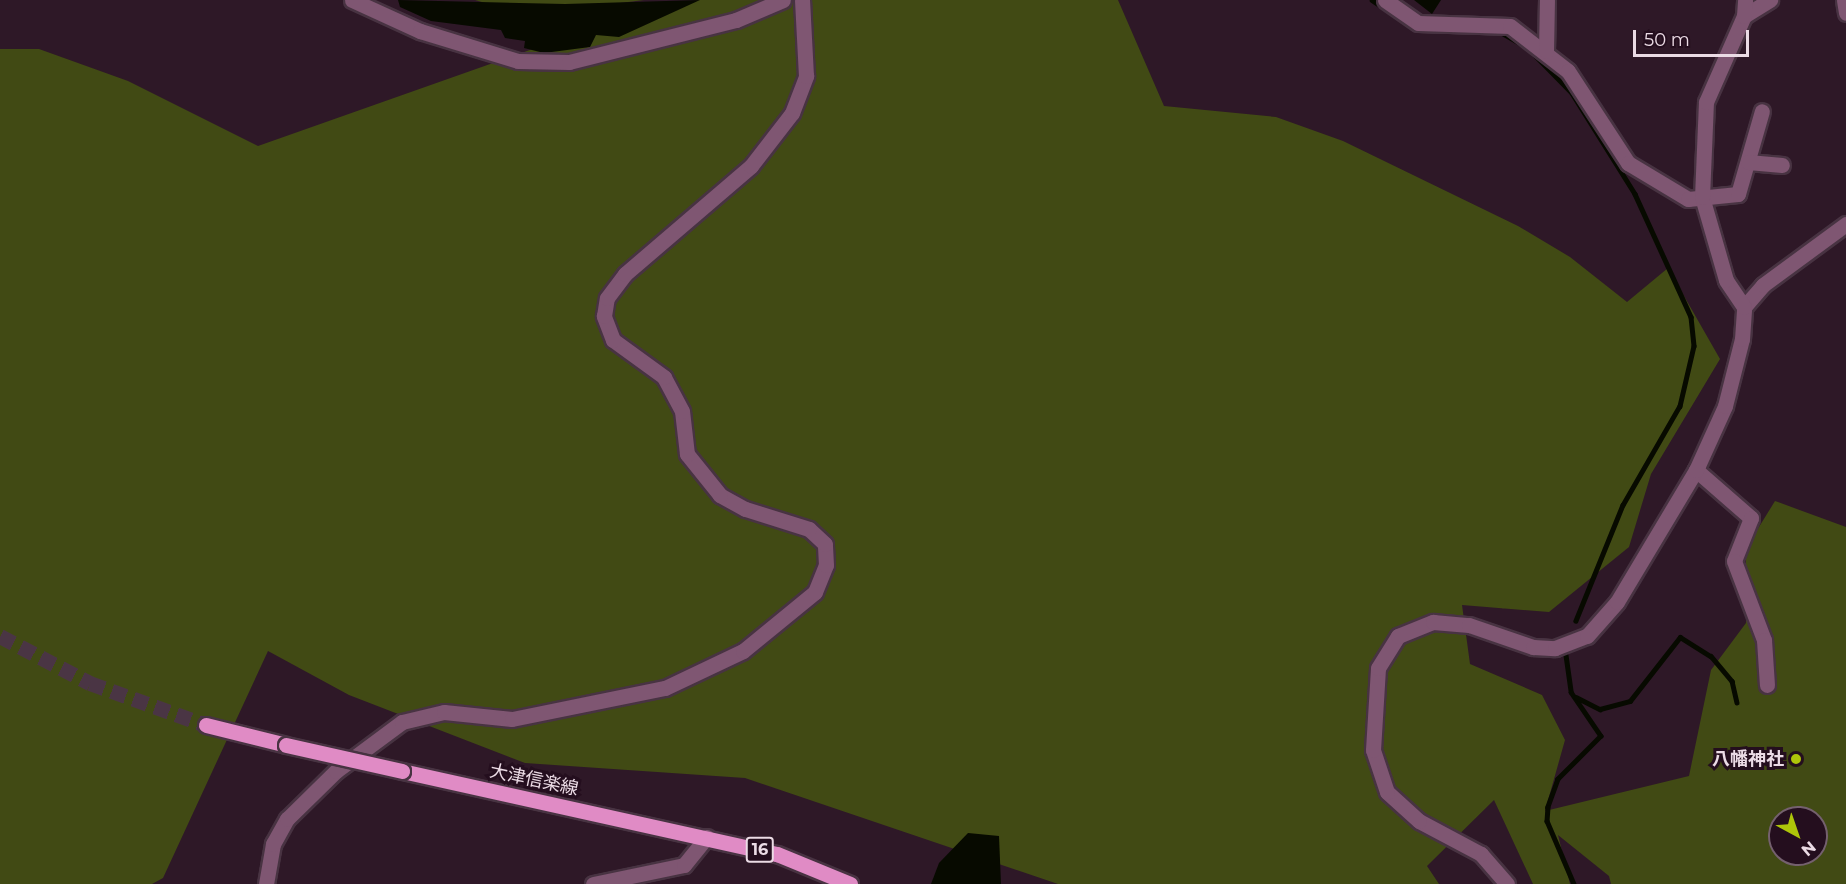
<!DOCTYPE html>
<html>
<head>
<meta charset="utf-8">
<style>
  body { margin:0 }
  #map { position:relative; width:1846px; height:884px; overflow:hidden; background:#2e1827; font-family:Montserrat,"Noto Sans JP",sans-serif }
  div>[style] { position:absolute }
  .green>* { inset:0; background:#414a14 }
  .water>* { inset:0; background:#070a00 }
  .stream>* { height:4.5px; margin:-2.25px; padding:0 2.25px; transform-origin:2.25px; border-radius:2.25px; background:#070a00 }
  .major-tunnel>* { height:15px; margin-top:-7.5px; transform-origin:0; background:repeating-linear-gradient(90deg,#4a3544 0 15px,transparent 0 23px) }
  .roads { filter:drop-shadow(2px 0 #483342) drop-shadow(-2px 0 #483342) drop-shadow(0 2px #483342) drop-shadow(0 -2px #483342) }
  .minor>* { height:15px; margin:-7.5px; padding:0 7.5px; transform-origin:7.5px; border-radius:7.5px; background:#7f5672 }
  .major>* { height:15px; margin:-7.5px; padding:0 7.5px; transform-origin:7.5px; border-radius:7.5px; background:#e08bc5 }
  .bridges { filter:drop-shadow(2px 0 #483342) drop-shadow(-2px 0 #483342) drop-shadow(0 2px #483342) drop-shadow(0 -2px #483342) }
  .major-bridge>* { height:15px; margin:-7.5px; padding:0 7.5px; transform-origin:7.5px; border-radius:7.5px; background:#e08bc5 }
  .dots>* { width:16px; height:16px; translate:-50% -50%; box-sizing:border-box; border:3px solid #240e1e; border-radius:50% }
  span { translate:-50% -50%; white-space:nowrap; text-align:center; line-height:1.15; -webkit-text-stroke:6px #240e1e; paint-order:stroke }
  .shield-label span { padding:2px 4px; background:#240e1e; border:2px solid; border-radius:4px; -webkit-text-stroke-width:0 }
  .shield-label { font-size:16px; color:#ebdbe5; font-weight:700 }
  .poi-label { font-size:18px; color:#ebdbe5; font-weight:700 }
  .right { translate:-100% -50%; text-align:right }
  .street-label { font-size:18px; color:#ebdbe5 }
  .north { position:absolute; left:1768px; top:806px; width:60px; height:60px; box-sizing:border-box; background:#240e1e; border:2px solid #74606e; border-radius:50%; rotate:140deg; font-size:16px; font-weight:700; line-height:24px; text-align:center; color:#ebdbe5 }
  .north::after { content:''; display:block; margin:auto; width:21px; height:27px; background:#aec50a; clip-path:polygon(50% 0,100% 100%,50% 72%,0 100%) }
  .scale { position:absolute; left:1633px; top:30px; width:116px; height:27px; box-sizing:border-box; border:3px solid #ebdbe5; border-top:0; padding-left:8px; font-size:18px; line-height:21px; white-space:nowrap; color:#ebdbe5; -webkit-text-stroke:4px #240e1e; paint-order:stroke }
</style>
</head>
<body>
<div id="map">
  <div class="green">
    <div style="clip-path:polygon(475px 0,644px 0,526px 15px)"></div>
    <div style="clip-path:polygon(evenodd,698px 0,1118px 0,1164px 106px,1276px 117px,1343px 141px,1518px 226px,1570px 257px,1627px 302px,1668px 268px,1720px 359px,1651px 474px,1629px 547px,1549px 612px,1462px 605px,1470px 664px,1542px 695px,1565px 740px,1545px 811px,1689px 776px,1711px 670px,1746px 623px,1746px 548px,1775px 501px,1846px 527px,1846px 884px,1611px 884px,1609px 876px,1558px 835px,1570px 884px,1533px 884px,1494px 800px,1427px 866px,1439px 884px,1058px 884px,745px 778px,525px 763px,349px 695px,268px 651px,163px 878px,152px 884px,0 884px,0 49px,39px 49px,128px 81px,258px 146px,589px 29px,698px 0,1780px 818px,1816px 818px,1816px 854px,1780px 854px,1780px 818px)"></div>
  </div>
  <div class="water">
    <div style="clip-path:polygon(398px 0,565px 4px,700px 0,619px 37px,596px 35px,590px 47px,544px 53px,524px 48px,525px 41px,505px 38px,501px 30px,431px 21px,400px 7px)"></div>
    <div style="clip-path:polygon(1414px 0,1441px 0,1432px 14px)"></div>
    <div style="clip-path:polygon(968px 833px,999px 836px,1001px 884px,931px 884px,939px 863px)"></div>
  </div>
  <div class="stream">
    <div style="left:1372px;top:0;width:36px;rotate:34deg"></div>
    <div style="left:1414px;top:28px;width:60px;rotate:1.9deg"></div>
    <div style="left:1499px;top:31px;width:28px;rotate:30deg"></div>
    <div style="left:1532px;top:52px;width:57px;rotate:45.7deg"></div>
    <div style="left:1572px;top:93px;width:119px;rotate:58deg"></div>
    <div style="left:1635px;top:194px;width:135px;rotate:65.5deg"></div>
    <div style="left:1691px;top:317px;width:29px;rotate:84deg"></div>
    <div style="left:1694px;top:346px;width:62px;rotate:103.1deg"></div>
    <div style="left:1680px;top:406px;width:114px;rotate:119.9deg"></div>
    <div style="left:1623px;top:505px;width:125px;rotate:112.1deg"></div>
    <div style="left:1566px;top:655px;width:37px;rotate:82deg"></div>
    <div style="left:1571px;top:692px;width:53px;rotate:55.7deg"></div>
    <div style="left:1601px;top:736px;width:61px;rotate:135deg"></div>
    <div style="left:1558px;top:779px;width:30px;rotate:110deg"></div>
    <div style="left:1548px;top:807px;width:14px;rotate:94deg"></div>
    <div style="left:1547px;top:821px;width:69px;rotate:66.8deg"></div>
    <div style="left:1576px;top:697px;width:27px;rotate:27deg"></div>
    <div style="left:1600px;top:709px;width:31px;rotate:-15deg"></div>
    <div style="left:1630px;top:701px;width:81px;rotate:-52deg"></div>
    <div style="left:1680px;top:637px;width:36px;rotate:32deg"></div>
    <div style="left:1711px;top:656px;width:33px;rotate:50deg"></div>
    <div style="left:1732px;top:681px;width:22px;rotate:77deg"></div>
  </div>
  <div class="major-tunnel">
    <div style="left:0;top:636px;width:102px;rotate:27.6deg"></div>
    <div style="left:90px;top:683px;width:123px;rotate:19.9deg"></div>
  </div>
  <div class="roads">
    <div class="minor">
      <div style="left:352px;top:0;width:75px;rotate:24.5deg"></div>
      <div style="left:420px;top:31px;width:102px;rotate:17deg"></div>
      <div style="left:518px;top:61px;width:51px;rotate:1.1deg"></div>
      <div style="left:569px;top:62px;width:172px;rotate:-14.1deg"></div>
      <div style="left:736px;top:20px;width:51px;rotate:-23.1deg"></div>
      <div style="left:1385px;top:0;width:40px;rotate:34.9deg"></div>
      <div style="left:1418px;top:23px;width:92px;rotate:1.9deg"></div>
      <div style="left:1510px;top:26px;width:73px;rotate:37.8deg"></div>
      <div style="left:1568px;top:71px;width:110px;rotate:56.9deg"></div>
      <div style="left:1628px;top:163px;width:70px;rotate:31deg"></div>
      <div style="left:1688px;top:199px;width:50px;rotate:-5.7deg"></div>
      <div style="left:1738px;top:194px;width:86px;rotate:-73.9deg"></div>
      <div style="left:1844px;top:0;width:13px;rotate:81deg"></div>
      <div style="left:1744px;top:16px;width:31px;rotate:-32deg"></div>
      <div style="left:1546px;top:51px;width:51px;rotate:-88.9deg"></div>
      <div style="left:1748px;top:162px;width:34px;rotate:5deg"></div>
      <div style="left:1744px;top:307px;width:29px;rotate:-49deg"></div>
      <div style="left:1763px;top:285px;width:103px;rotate:-36.3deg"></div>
      <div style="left:1696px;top:470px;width:73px;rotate:41.1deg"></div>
      <div style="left:1751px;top:518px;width:46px;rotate:111.6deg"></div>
      <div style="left:1734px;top:561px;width:85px;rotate:69.2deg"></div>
      <div style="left:1764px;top:640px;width:45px;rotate:86.2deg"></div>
      <div style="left:266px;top:884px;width:41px;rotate:-80.1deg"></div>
      <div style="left:273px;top:844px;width:29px;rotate:-61deg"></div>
      <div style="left:287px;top:819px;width:69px;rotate:-44.4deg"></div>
      <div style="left:336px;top:771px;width:82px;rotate:-36.6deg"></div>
      <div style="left:402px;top:722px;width:43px;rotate:-13.4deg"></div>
      <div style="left:444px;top:712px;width:68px;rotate:5.9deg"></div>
      <div style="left:512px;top:719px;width:156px;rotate:-11.5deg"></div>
      <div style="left:665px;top:688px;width:86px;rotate:-25.4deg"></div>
      <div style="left:743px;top:651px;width:93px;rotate:-39.3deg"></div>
      <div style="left:815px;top:592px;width:29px;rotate:-68deg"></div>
      <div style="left:826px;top:565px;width:21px;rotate:-93deg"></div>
      <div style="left:825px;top:544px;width:22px;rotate:-137deg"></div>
      <div style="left:809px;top:529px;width:67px;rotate:-162.6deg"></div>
      <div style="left:745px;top:509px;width:29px;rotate:-151deg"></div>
      <div style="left:720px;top:495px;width:53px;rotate:-128.8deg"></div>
      <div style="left:687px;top:454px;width:43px;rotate:-96.6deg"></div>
      <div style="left:682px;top:411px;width:38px;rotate:-118deg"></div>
      <div style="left:664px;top:377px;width:63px;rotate:-144deg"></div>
      <div style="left:613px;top:340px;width:26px;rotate:-111deg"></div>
      <div style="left:604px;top:316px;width:18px;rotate:-81deg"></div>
      <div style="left:607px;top:298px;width:30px;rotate:-53deg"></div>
      <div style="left:625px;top:274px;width:166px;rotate:-40.6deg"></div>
      <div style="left:751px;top:166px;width:67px;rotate:-52.3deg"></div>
      <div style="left:792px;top:113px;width:40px;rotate:-69deg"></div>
      <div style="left:806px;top:76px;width:76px;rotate:-93deg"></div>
      <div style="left:593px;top:884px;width:93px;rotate:-11.8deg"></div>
      <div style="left:684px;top:865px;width:36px;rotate:-51deg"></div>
      <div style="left:1507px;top:884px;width:40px;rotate:-131deg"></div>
      <div style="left:1481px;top:854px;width:70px;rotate:-152deg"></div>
      <div style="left:1419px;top:821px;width:43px;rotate:-137.8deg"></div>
      <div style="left:1387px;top:792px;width:44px;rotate:-108.4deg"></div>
      <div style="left:1373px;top:750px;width:82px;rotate:-86.5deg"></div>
      <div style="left:1378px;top:668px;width:38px;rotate:-58deg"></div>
      <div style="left:1398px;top:636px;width:38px;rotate:-22deg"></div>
      <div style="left:1433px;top:622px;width:36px;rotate:5deg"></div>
      <div style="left:1469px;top:625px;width:68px;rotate:19deg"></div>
      <div style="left:1533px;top:647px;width:22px;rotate:3deg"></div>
      <div style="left:1555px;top:648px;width:34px;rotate:-21deg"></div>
      <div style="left:1587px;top:636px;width:45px;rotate:-48.6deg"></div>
      <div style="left:1617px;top:602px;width:154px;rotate:-59.1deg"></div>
      <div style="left:1696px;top:470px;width:70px;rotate:-65.6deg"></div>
      <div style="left:1725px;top:406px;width:69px;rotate:-75.8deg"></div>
      <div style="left:1742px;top:339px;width:32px;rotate:-86deg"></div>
      <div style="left:1744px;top:307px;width:32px;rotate:-124deg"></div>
      <div style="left:1726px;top:280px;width:86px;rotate:-106.1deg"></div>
      <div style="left:1702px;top:197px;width:95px;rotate:-87.6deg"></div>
      <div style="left:1706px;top:102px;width:94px;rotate:-66.2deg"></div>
      <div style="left:1744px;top:16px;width:16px;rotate:-86deg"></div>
    </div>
    <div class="major">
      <div style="left:206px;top:725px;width:82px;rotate:14deg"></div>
      <div style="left:402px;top:771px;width:384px;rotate:12.5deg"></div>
      <div style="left:777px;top:854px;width:79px;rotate:22.3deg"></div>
    </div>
  </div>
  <div class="bridges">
    <div class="major-bridge">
      <div style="left:286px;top:745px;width:119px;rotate:12.6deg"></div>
    </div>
  </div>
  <div class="dots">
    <div style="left:1796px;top:759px;background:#aec50a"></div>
  </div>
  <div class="shield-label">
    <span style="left:760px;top:850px">16</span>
  </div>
  <div class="poi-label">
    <span class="right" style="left:1784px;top:759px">八幡神社</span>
  </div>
  <div class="street-label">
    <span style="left:534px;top:780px;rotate:12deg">大津信楽線</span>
  </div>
  <div class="north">N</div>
  <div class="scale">50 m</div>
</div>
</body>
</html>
